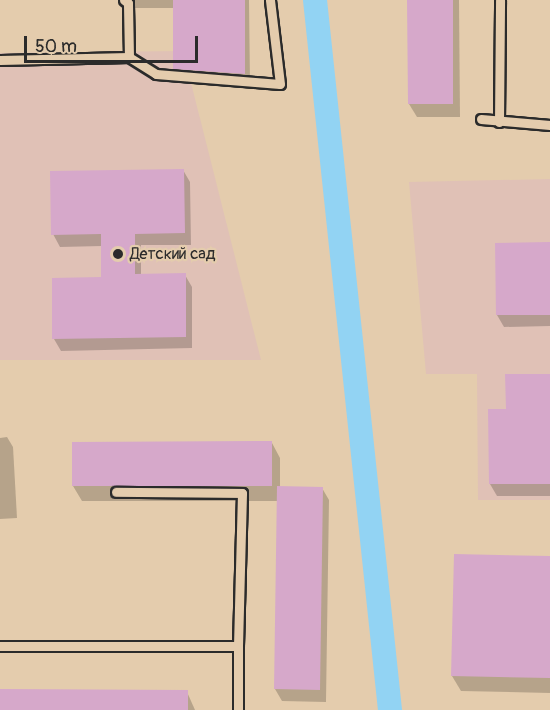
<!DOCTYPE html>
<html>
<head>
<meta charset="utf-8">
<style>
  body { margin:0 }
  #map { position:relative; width:550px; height:710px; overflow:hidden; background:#e4ccad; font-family:Pangolin,sans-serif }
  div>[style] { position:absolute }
  .built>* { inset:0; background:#e0c1b6 }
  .shadow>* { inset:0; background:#0003 }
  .canal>* { height:24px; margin:-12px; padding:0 12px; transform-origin:12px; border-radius:12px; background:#92d3f3 }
  .building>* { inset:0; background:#d6a8ca }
  .roads { filter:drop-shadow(2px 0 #2b2b2b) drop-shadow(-2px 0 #2b2b2b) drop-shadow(0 2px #2b2b2b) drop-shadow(0 -2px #2b2b2b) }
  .lane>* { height:9px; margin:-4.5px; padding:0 4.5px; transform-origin:4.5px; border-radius:4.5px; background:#e4ccad }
  .dots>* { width:16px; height:16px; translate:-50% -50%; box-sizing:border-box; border:3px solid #e4ccad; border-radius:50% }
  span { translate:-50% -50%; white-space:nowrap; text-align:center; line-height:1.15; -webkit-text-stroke:4.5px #e4ccad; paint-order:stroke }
  .poi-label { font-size:16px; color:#2b2b2b }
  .left { translate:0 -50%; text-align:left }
  .scale { position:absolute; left:24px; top:36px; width:174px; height:27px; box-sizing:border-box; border:3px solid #2b2b2b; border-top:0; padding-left:8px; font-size:18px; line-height:21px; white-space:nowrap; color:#2b2b2b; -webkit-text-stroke:4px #e4ccad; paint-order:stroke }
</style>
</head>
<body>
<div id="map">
  <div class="built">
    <div style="clip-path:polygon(183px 51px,261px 360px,0 360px,0 53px)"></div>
    <div style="clip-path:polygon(550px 179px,550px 500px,478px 500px,477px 374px,426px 374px,409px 182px)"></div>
  </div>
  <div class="shadow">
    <div style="clip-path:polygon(129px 0,249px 0,250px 83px,180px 78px,175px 68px,174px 8px,133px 8px)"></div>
    <div style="clip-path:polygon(409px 0,459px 0,460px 117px,417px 117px,409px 104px)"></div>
    <div style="clip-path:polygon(183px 170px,190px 182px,191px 245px,141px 245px,141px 276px,185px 275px,192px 287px,192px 348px,61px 351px,54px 339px,103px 278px,102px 246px,60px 247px,53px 234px)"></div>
    <div style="clip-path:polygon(550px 244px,550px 326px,504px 327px,497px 315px)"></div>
    <div style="clip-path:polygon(550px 375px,550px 496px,497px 496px,490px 484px,507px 411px)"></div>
    <div style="clip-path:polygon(7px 437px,13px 447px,17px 518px,0 519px,0 438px)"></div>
    <div style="clip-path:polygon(272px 443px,280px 458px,280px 488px,322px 488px,329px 500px,326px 702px,282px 701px,275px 689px,278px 501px,82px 501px,73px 486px)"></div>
    <div style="clip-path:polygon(550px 557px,550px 693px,461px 691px,452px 676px)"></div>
    <div style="clip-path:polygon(0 691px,187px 692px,195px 710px,0 710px)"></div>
  </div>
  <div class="canal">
    <div style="left:315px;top:0;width:714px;rotate:83.97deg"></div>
  </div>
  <div class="building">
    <div style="clip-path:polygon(173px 0,245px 0,245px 74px,173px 69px)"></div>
    <div style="clip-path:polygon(407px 0,453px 0,453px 104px,408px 104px)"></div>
    <div style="clip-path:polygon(184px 169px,185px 233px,135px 234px,135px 274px,186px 273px,186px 337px,52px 339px,52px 278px,101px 277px,101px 234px,51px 235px,50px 171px)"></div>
    <div style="clip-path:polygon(550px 242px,550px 315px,496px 315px,495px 243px)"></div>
    <div style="clip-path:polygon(505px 374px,550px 374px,550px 484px,489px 484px,488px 409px,506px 409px)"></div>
    <div style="clip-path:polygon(272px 441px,272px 486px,72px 486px,72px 442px)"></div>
    <div style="clip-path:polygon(277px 486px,323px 487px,320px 690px,274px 689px)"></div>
    <div style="clip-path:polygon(454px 554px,550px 556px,550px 678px,451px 676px)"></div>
    <div style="clip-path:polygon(0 689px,188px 690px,188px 710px,0 710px)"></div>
  </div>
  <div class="roads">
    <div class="lane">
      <div style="left:129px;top:57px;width:32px;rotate:32deg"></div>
      <div style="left:156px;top:74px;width:124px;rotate:4.6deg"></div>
      <div style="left:280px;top:84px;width:85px;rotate:-96.8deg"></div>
      <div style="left:0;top:60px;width:129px;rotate:-1.3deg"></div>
      <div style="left:129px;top:57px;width:54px;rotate:-91.1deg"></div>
      <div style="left:128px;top:3px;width:5px;rotate:-143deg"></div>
      <div style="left:481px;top:119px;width:69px;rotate:5deg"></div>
      <div style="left:499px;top:122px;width:122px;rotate:-89.5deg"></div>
      <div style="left:0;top:646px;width:238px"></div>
      <div style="left:238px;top:646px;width:153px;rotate:-88.5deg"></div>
      <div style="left:242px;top:493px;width:126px;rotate:-179.5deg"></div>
      <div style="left:238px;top:646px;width:64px;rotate:90deg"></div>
    </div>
  </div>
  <div class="dots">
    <div style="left:118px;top:254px;background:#2b2b2b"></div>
  </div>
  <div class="poi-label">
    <span class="left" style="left:130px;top:254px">Детский сад</span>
  </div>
  <div class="scale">50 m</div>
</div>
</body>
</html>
